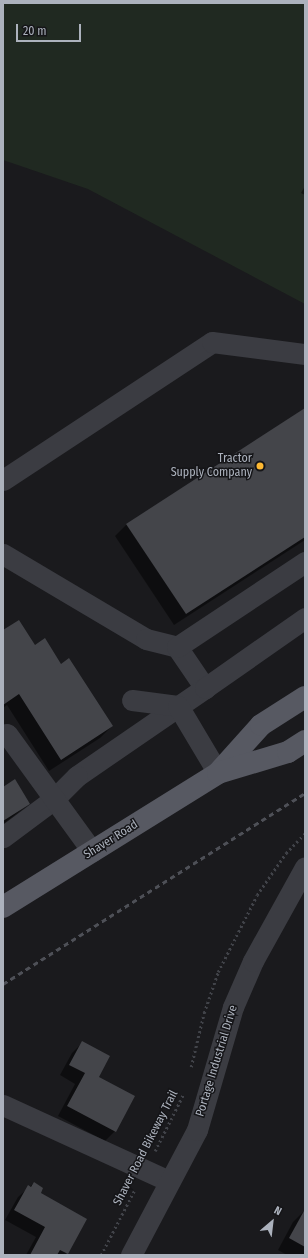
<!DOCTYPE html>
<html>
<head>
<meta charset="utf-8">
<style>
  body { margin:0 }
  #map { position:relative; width:308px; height:1258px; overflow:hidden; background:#1a1a1d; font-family:"Fira Sans Condensed",sans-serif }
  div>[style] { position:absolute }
  .green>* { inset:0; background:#202921 }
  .shadow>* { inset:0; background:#0007 }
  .building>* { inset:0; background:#44454a }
  .path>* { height:2.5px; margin-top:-1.25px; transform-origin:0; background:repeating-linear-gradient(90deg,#414349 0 2px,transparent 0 5px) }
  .minor>* { height:21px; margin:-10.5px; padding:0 10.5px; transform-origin:10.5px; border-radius:10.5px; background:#3b3c42 }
  .major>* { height:22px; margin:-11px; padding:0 11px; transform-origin:11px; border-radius:11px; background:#575962 }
  .rail>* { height:3px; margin-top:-1.5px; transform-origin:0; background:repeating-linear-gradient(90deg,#4e5057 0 5px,transparent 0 9px) }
  .dots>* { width:11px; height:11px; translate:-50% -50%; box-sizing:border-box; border:2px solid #151518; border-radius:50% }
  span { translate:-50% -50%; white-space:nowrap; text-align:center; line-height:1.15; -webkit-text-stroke:3px #151518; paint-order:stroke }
  .poi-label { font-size:12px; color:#acb2bd }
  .right { translate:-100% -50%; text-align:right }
  .street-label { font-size:12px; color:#acb2bd }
  .frame { position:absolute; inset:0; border:4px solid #acb2bd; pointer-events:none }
  .north { position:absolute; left:252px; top:1202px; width:40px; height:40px; -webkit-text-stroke:3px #151518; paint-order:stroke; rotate:28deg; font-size:11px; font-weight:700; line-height:16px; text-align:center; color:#acb2bd }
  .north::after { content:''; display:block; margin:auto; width:14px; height:18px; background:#acb2bd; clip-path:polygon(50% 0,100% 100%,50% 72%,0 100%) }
  .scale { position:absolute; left:16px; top:24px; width:65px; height:18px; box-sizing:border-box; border:2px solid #acb2bd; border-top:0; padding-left:5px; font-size:12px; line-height:14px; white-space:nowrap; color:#acb2bd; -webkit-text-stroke:3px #151518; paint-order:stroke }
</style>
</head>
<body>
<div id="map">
  <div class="green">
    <div style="clip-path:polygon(3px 3px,305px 3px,305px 304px,88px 189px,3px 160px)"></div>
  </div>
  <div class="shadow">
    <div style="clip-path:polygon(305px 186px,305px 195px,301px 193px)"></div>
    <div style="clip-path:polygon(305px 409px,305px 540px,174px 625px,115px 536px,127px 524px)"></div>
    <div style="clip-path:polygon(3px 631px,35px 646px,61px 665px,112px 726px,100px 738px,49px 771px,7px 705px,3px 708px)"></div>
    <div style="clip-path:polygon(3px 788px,29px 804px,3px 824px)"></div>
    <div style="clip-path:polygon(82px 1043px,97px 1077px,115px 1131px,105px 1141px,58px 1116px,75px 1084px,60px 1075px,72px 1053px)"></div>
    <div style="clip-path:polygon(34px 1183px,39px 1193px,86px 1219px,65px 1255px,26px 1255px,36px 1237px,5px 1220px,18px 1197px)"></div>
    <div style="clip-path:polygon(305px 1210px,305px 1255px,287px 1255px,278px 1250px,293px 1222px)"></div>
  </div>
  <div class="building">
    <div style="clip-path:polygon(305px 408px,305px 537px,186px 614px,126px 524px)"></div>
    <div style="clip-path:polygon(19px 620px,35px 645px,45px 638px,61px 664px,69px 658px,113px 726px,61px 760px,19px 694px,3px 705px,3px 630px)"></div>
    <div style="clip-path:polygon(15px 779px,30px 804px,3px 821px,3px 787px)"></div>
    <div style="clip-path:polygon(82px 1041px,110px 1056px,99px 1077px,135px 1096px,116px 1132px,67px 1106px,85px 1073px,69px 1065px)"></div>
    <div style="clip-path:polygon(34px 1182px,43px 1188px,41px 1193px,87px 1219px,68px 1254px,60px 1250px,57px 1255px,30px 1255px,45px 1227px,14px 1210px,28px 1185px,31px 1187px)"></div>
    <div style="clip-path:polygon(305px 1209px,305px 1247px,289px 1238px)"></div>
  </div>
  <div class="path">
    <div style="left:191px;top:1067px;width:56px;rotate:-76.5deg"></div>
    <div style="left:204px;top:1013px;width:43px;rotate:-71.1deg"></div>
    <div style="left:218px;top:972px;width:86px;rotate:-63.1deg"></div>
    <div style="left:257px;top:895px;width:51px;rotate:-55.4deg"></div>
    <div style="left:286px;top:853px;width:28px;rotate:-46deg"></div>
    <div style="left:155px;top:1151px;width:63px;rotate:-63.4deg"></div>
    <div style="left:101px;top:1255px;width:74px;rotate:-62.7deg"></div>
  </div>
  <div class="minor">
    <div style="left:3px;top:480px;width:250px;rotate:-33.4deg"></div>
    <div style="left:212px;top:342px;width:94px;rotate:7.4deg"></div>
    <div style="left:3px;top:554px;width:166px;rotate:30.7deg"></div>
    <div style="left:146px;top:639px;width:32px;rotate:14deg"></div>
    <div style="left:177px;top:647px;width:50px;rotate:55.7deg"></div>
    <div style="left:205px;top:688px;width:155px;rotate:145.5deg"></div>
    <div style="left:77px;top:776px;width:33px;rotate:135deg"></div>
    <div style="left:54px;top:799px;width:64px;rotate:143.3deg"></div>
    <div style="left:177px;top:647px;width:154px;rotate:-33.6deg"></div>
    <div style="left:205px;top:688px;width:122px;rotate:-35deg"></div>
    <div style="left:132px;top:700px;width:46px;rotate:7.4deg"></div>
    <div style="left:178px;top:706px;width:78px;rotate:59.2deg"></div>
    <div style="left:3px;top:736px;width:4px;rotate:-27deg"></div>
    <div style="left:7px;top:734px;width:145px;rotate:54deg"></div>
    <div style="left:3px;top:1105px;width:183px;rotate:24.6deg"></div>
    <div style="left:131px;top:1255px;width:141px;rotate:-62.2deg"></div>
    <div style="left:197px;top:1130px;width:128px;rotate:-73.7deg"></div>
    <div style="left:233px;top:1007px;width:50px;rotate:-66.5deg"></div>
    <div style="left:253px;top:961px;width:107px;rotate:-61deg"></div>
  </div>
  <div class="major">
    <div style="left:218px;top:773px;width:64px;rotate:-48.1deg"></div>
    <div style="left:261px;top:725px;width:52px;rotate:-32.5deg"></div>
    <div style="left:3px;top:907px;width:253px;rotate:-31.9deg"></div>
    <div style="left:218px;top:773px;width:73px;rotate:-16.7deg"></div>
    <div style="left:288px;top:752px;width:20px;rotate:-33deg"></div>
  </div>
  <div class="rail">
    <div style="left:3px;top:984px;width:357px;rotate:-32.3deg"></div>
  </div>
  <div class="dots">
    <div style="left:260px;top:466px;background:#fdb832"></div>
  </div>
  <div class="poi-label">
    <span class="right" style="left:252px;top:466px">Tractor<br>Supply Company</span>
  </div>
  <div class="street-label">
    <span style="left:111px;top:840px;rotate:-32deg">Shaver Road</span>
    <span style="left:217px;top:1061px;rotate:-73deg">Portage Industrial Drive</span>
    <span style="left:146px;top:1148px;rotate:-63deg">Shaver Road Bikeway Trail</span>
  </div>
  <div class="frame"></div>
  <div class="north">N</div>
  <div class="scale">20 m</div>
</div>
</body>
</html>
